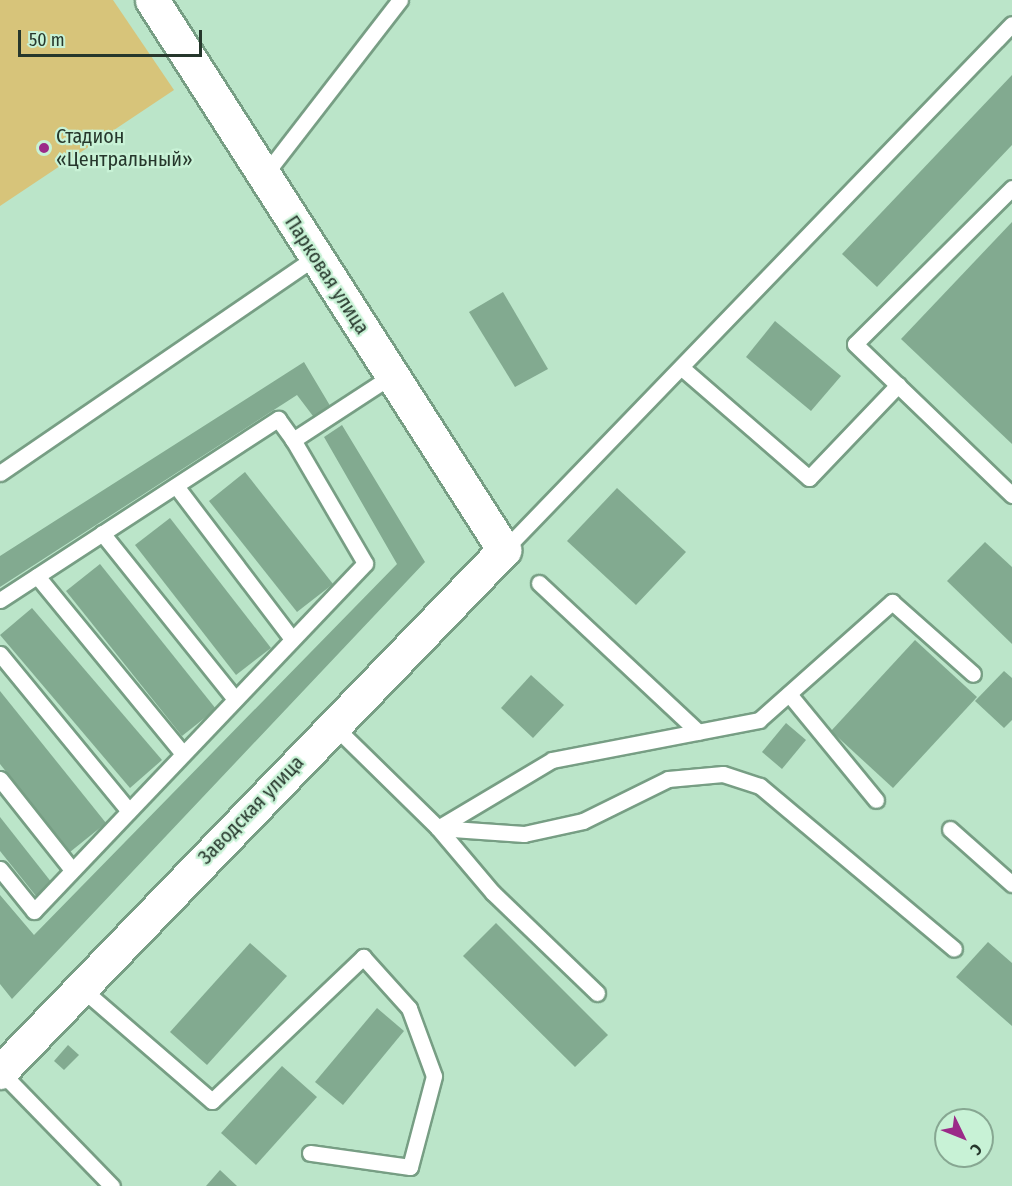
<!DOCTYPE html>
<html>
<head>
<meta charset="utf-8">
<style>
  body { margin:0 }
  #map { position:relative; width:1012px; height:1186px; overflow:hidden; background:#bbe5c9; font-family:"Fira Sans Condensed",sans-serif }
  div>[style] { position:absolute }
  .green>* { inset:0; background:#d7c47a }
  .building>* { inset:0; background:#82aa90 }
  .roads { filter:drop-shadow(2px 0 #779e84) drop-shadow(-2px 0 #779e84) drop-shadow(0 2px #779e84) drop-shadow(0 -2px #779e84) }
  .service>* { height:15px; margin:-7.5px; padding:0 7.5px; transform-origin:7.5px; border-radius:7.5px; background:#fff }
  .tertiary>* { height:33px; margin:-16.5px; padding:0 16.5px; transform-origin:16.5px; border-radius:16.5px; background:#fff }
  .dots>* { width:16px; height:16px; translate:-50% -50%; box-sizing:border-box; border:3px solid #c8f2d6; border-radius:50% }
  span { translate:-50% -50%; white-space:nowrap; text-align:center; line-height:1.15; -webkit-text-stroke:4.5px #c8f2d6; paint-order:stroke }
  .poi-label { font-size:20px; color:#26372c }
  .left { translate:0 -50%; text-align:left }
  .street-label { font-size:20px; color:#26372c }
  .north { position:absolute; left:934px; top:1108px; width:60px; height:60px; box-sizing:border-box; background:#c8f2d6; border:2px solid #87a792; border-radius:50%; rotate:133deg; font-size:16px; font-weight:700; line-height:24px; text-align:center; color:#26372c }
  .north::after { content:''; display:block; margin:auto; width:21px; height:27px; background:#9b2a88; clip-path:polygon(50% 0,100% 100%,50% 72%,0 100%) }
  .scale { position:absolute; left:18px; top:30px; width:184px; height:27px; box-sizing:border-box; border:3px solid #26372c; border-top:0; padding-left:8px; font-size:18px; line-height:21px; white-space:nowrap; color:#26372c; -webkit-text-stroke:4px #c8f2d6; paint-order:stroke }
</style>
</head>
<body>
<div id="map">
  <div class="green">
    <div style="clip-path:polygon(0 0,113px 0,174px 90px,0 206px)"></div>
  </div>
  <div class="building">
    <div style="clip-path:polygon(1012px 75px,1012px 145px,877px 287px,842px 254px)"></div>
    <div style="clip-path:polygon(1012px 222px,1012px 444px,901px 339px)"></div>
    <div style="clip-path:polygon(503px 292px,548px 369px,515px 387px,469px 312px)"></div>
    <div style="clip-path:polygon(775px 321px,841px 376px,811px 411px,746px 357px)"></div>
    <div style="clip-path:polygon(304px 362px,332px 409px,316px 420px,297px 395px,0 587px,0 556px)"></div>
    <div style="clip-path:polygon(342px 425px,425px 562px,12px 999px,0 984px,0 895px,34px 935px,397px 564px,324px 437px)"></div>
    <div style="clip-path:polygon(245px 472px,333px 584px,297px 612px,209px 501px)"></div>
    <div style="clip-path:polygon(617px 488px,686px 552px,636px 605px,567px 541px)"></div>
    <div style="clip-path:polygon(170px 518px,271px 648px,236px 675px,135px 545px)"></div>
    <div style="clip-path:polygon(985px 542px,1012px 567px,1012px 644px,947px 581px)"></div>
    <div style="clip-path:polygon(100px 564px,216px 709px,182px 736px,66px 591px)"></div>
    <div style="clip-path:polygon(32px 608px,162px 760px,130px 788px,0 635px)"></div>
    <div style="clip-path:polygon(915px 640px,977px 697px,893px 788px,831px 731px)"></div>
    <div style="clip-path:polygon(1004px 671px,1012px 678px,1012px 720px,1004px 728px,975px 701px)"></div>
    <div style="clip-path:polygon(531px 675px,564px 705px,533px 738px,501px 708px)"></div>
    <div style="clip-path:polygon(0 691px,106px 823px,70px 852px,0 764px)"></div>
    <div style="clip-path:polygon(786px 723px,806px 740px,782px 769px,762px 752px)"></div>
    <div style="clip-path:polygon(0 817px,52px 883px,36px 896px,0 851px)"></div>
    <div style="clip-path:polygon(496px 923px,608px 1035px,575px 1067px,463px 956px)"></div>
    <div style="clip-path:polygon(988px 942px,1012px 963px,1012px 1026px,956px 977px)"></div>
    <div style="clip-path:polygon(250px 943px,287px 976px,207px 1065px,170px 1032px)"></div>
    <div style="clip-path:polygon(377px 1008px,404px 1031px,343px 1105px,315px 1082px)"></div>
    <div style="clip-path:polygon(68px 1045px,79px 1055px,64px 1070px,54px 1061px)"></div>
    <div style="clip-path:polygon(282px 1066px,317px 1097px,256px 1165px,221px 1133px)"></div>
    <div style="clip-path:polygon(220px 1170px,237px 1186px,206px 1186px)"></div>
  </div>
  <div class="roads">
    <div class="service">
      <div style="left:263px;top:177px;width:224px;rotate:-52.3deg"></div>
      <div style="left:1012px;top:188px;width:221px;rotate:135.2deg"></div>
      <div style="left:855px;top:344px;width:218px;rotate:43.9deg"></div>
      <div style="left:682px;top:368px;width:168px;rotate:40.9deg"></div>
      <div style="left:809px;top:478px;width:129px;rotate:-46.3deg"></div>
      <div style="left:0;top:473px;width:383px;rotate:-34.4deg"></div>
      <div style="left:176px;top:486px;width:192px;rotate:52.8deg"></div>
      <div style="left:102px;top:533px;width:213px;rotate:51.3deg"></div>
      <div style="left:504px;top:550px;width:731px;rotate:-46deg"></div>
      <div style="left:37px;top:576px;width:230px;rotate:50.6deg"></div>
      <div style="left:539px;top:583px;width:218px;rotate:43.1deg"></div>
      <div style="left:0;top:600px;width:332px;rotate:-33.1deg"></div>
      <div style="left:278px;top:419px;width:26px;rotate:54deg"></div>
      <div style="left:293px;top:440px;width:117px;rotate:-33.1deg"></div>
      <div style="left:0;top:654px;width:203px;rotate:50.6deg"></div>
      <div style="left:789px;top:694px;width:137px;rotate:50.6deg"></div>
      <div style="left:333px;top:725px;width:147px;rotate:44.4deg"></div>
      <div style="left:438px;top:828px;width:133px;rotate:-30.8deg"></div>
      <div style="left:552px;top:760px;width:211px;rotate:-10.9deg"></div>
      <div style="left:759px;top:720px;width:178px;rotate:-41.6deg"></div>
      <div style="left:892px;top:602px;width:108px;rotate:41.6deg"></div>
      <div style="left:0;top:779px;width:116px;rotate:51.6deg"></div>
      <div style="left:950px;top:829px;width:83px;rotate:41.6deg"></div>
      <div style="left:0;top:869px;width:54px;rotate:51deg"></div>
      <div style="left:34px;top:911px;width:480px;rotate:-46.4deg"></div>
      <div style="left:365px;top:563px;width:143px;rotate:-120.3deg"></div>
      <div style="left:81px;top:988px;width:173px;rotate:40.8deg"></div>
      <div style="left:212px;top:1101px;width:209px;rotate:-43.6deg"></div>
      <div style="left:363px;top:957px;width:69px;rotate:48deg"></div>
      <div style="left:409px;top:1008px;width:72px;rotate:69.8deg"></div>
      <div style="left:434px;top:1076px;width:94px;rotate:104.8deg"></div>
      <div style="left:410px;top:1167px;width:101px;rotate:-172deg"></div>
      <div style="left:597px;top:993px;width:144px;rotate:-136.1deg"></div>
      <div style="left:493px;top:893px;width:85px;rotate:-130.2deg"></div>
      <div style="left:438px;top:828px;width:86px;rotate:4deg"></div>
      <div style="left:524px;top:834px;width:60px;rotate:-12.4deg"></div>
      <div style="left:583px;top:821px;width:95px;rotate:-26.3deg"></div>
      <div style="left:668px;top:779px;width:55px;rotate:-5.2deg"></div>
      <div style="left:723px;top:774px;width:39px;rotate:18deg"></div>
      <div style="left:760px;top:786px;width:253px;rotate:40deg"></div>
      <div style="left:1px;top:1072px;width:159px;rotate:45.8deg"></div>
    </div>
    <div class="tertiary">
      <div style="left:0;top:1072px;width:726px;rotate:-46.01deg"></div>
      <div style="left:504px;top:550px;width:653px;rotate:-122.62deg"></div>
    </div>
  </div>
  <div class="dots">
    <div style="left:44px;top:148px;background:#9b2a88"></div>
  </div>
  <div class="poi-label">
    <span class="left" style="left:56px;top:148px">Стадион<br>«Центральный»</span>
  </div>
  <div class="street-label">
    <span style="left:327px;top:275px;rotate:57deg">Парковая улица</span>
    <span style="left:251px;top:810px;rotate:-46deg">Заводская улица</span>
  </div>
  <div class="north">С</div>
  <div class="scale">50 m</div>
</div>
</body>
</html>
